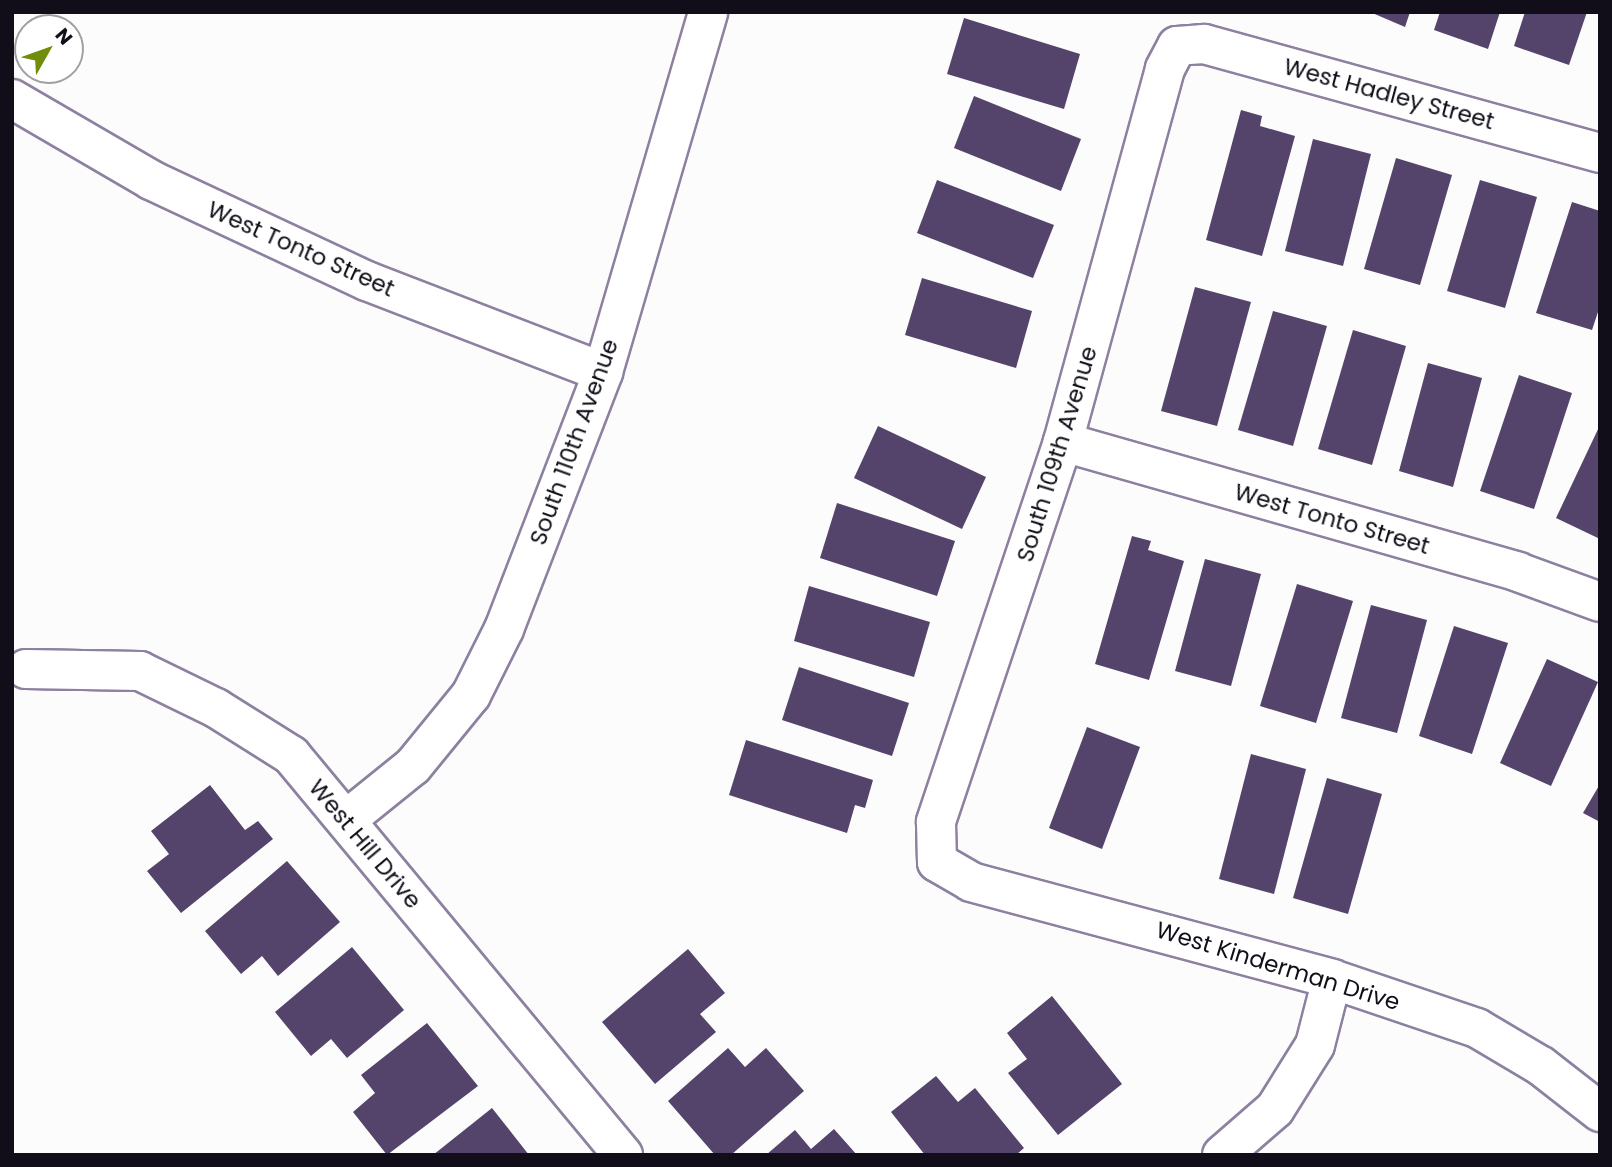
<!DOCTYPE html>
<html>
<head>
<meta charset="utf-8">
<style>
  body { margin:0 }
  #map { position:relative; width:1612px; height:1167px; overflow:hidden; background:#fcfcfc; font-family:Poppins,sans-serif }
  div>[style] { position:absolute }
  .building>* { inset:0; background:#54436b }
  .roads { filter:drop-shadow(2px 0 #8d80a0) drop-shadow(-2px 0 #8d80a0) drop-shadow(0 2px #8d80a0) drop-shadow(0 -2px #8d80a0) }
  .minor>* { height:38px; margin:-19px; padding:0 19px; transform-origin:19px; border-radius:19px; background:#fff }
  span { translate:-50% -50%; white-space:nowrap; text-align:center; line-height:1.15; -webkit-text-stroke:7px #fff; paint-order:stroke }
  .street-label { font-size:23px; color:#120e19 }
  .frame { position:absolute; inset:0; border:14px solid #120e19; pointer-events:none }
  .north { position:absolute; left:14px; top:14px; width:70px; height:70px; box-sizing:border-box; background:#fff; border:2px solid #a09fa3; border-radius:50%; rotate:50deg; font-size:19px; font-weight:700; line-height:28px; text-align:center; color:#120e19 }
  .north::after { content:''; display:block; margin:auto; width:24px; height:32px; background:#708d0c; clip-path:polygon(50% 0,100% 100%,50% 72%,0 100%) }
</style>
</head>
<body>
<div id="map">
  <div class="building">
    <div style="clip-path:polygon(1370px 12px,1410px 12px,1405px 27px)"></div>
    <div style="clip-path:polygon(1440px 12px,1500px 12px,1488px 49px,1434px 30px)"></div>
    <div style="clip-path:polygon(1525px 12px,1587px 12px,1569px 65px,1514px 46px)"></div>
    <div style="clip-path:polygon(964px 18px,1080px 54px,1064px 109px,947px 74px)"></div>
    <div style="clip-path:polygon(974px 96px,1081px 139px,1061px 191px,954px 148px)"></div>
    <div style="clip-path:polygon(1241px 110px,1262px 116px,1260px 126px,1295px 136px,1262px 256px,1206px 240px)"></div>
    <div style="clip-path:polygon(1313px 139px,1371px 154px,1343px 266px,1285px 251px)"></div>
    <div style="clip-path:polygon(1396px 158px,1452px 175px,1420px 285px,1364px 269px)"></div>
    <div style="clip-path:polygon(937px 180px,1054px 225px,1033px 278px,917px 233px)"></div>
    <div style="clip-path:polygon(1480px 180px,1537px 197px,1505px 308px,1447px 291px)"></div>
    <div style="clip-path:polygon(1572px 202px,1600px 211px,1600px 306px,1592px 330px,1536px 313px)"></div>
    <div style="clip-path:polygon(922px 278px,1032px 311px,1016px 368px,905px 335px)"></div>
    <div style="clip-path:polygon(1195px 287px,1251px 302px,1217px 426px,1161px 411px)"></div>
    <div style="clip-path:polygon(1273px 311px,1327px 326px,1293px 446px,1238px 430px)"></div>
    <div style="clip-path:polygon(1353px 330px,1406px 346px,1372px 465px,1318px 449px)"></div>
    <div style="clip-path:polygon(1428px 363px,1482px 378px,1453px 487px,1399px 471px)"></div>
    <div style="clip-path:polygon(1519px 375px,1572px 393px,1534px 509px,1480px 491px)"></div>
    <div style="clip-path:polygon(1600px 425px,1600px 539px,1556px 518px)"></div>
    <div style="clip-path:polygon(878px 426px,986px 477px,962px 529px,854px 478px)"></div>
    <div style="clip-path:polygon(837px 503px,955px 541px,937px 596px,820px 558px)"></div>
    <div style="clip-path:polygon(1132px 536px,1151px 541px,1148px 550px,1184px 561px,1149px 680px,1095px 664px)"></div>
    <div style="clip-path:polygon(1205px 559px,1261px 574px,1231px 686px,1175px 671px)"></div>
    <div style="clip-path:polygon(1297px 584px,1353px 601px,1316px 723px,1260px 706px)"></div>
    <div style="clip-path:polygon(809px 586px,930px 622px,914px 677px,794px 641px)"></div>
    <div style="clip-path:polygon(1371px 605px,1427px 620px,1397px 733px,1341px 718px)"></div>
    <div style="clip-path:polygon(1454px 626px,1508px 643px,1472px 754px,1419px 736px)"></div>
    <div style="clip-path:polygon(1547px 659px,1598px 682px,1551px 786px,1500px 763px)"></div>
    <div style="clip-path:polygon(799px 667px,909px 703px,892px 756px,782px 720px)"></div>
    <div style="clip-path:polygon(1087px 727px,1140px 747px,1102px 849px,1049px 828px)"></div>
    <div style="clip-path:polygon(746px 740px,873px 780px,865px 808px,855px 805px,847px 833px,729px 795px)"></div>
    <div style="clip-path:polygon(1251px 754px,1306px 769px,1274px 894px,1219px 879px)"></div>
    <div style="clip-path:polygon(1327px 778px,1382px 794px,1348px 914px,1293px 898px)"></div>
    <div style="clip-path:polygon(1600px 784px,1600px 822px,1583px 813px)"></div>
    <div style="clip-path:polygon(210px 785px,245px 830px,258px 821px,273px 839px,181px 913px,147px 871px,169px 854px,151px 831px)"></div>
    <div style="clip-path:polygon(287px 861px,340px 922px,278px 976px,262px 956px,241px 974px,205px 931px)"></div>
    <div style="clip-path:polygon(352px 947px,404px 1010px,347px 1058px,331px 1039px,311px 1056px,275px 1012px)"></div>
    <div style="clip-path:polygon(688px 949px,725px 993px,700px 1014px,716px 1032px,655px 1084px,602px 1022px)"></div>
    <div style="clip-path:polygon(1052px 996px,1122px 1084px,1058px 1135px,1008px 1073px,1027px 1059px,1007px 1033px)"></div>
    <div style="clip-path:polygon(427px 1023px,478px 1086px,387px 1155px,353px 1112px,375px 1093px,361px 1075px)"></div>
    <div style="clip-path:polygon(728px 1048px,745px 1067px,766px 1048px,804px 1091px,731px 1155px,715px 1155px,668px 1101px)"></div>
    <div style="clip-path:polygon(936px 1076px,958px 1102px,975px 1088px,1024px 1148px,1016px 1155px,925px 1155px,891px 1112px)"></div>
    <div style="clip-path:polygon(492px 1108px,529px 1155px,433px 1155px)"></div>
    <div style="clip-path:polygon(834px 1129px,857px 1155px,766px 1155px,795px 1130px,811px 1149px)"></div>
  </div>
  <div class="roads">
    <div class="minor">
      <div style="left:12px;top:99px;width:161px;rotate:30.2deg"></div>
      <div style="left:151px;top:180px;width:238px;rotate:25.1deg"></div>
      <div style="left:367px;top:281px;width:253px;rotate:21.1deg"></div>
      <div style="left:1600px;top:153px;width:411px;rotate:-164.6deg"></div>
      <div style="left:1204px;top:44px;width:27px;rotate:176deg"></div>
      <div style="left:1177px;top:46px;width:26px;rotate:118deg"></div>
      <div style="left:1165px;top:69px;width:387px;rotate:105.3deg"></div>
      <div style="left:1063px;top:442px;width:401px;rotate:108.5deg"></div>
      <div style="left:936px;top:822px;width:40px;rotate:88.6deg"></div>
      <div style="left:937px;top:862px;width:39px;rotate:30deg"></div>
      <div style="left:971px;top:882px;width:374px;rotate:15deg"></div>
      <div style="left:1332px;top:979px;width:153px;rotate:18.7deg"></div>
      <div style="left:1477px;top:1028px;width:74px;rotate:30.7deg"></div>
      <div style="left:1541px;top:1066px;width:75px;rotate:37.9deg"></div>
      <div style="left:1063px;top:442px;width:473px;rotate:15.9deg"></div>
      <div style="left:1518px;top:572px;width:87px;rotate:20.1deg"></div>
      <div style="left:26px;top:669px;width:114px;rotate:1deg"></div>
      <div style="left:140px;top:671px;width:85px;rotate:26deg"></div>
      <div style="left:216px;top:708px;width:89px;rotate:32.1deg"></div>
      <div style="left:291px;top:755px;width:520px;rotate:50.31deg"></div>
      <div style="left:346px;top:820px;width:86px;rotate:-38.9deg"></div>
      <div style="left:413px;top:766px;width:92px;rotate:-50.8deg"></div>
      <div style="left:471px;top:695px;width:74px;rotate:-63.4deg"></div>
      <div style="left:504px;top:629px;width:275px;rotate:-68.9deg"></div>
      <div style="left:603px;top:372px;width:375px;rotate:-73.7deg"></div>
      <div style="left:1222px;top:1155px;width:70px;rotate:-41deg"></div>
      <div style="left:1275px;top:1109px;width:75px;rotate:-58deg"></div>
      <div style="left:1315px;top:1045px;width:68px;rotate:-75.6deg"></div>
    </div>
  </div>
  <div class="street-label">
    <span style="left:1389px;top:94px;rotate:15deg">West Hadley Street</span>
    <span style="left:301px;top:249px;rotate:24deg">West Tonto Street</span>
    <span style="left:574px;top:442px;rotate:-70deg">South 110th Avenue</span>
    <span style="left:1057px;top:454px;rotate:-73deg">South 109th Avenue</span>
    <span style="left:1332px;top:519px;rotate:16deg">West Tonto Street</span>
    <span style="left:365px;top:844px;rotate:50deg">West Hill Drive</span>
    <span style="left:1278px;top:966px;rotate:17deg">West Kinderman Drive</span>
  </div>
  <div class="frame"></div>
  <div class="north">N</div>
</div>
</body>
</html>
